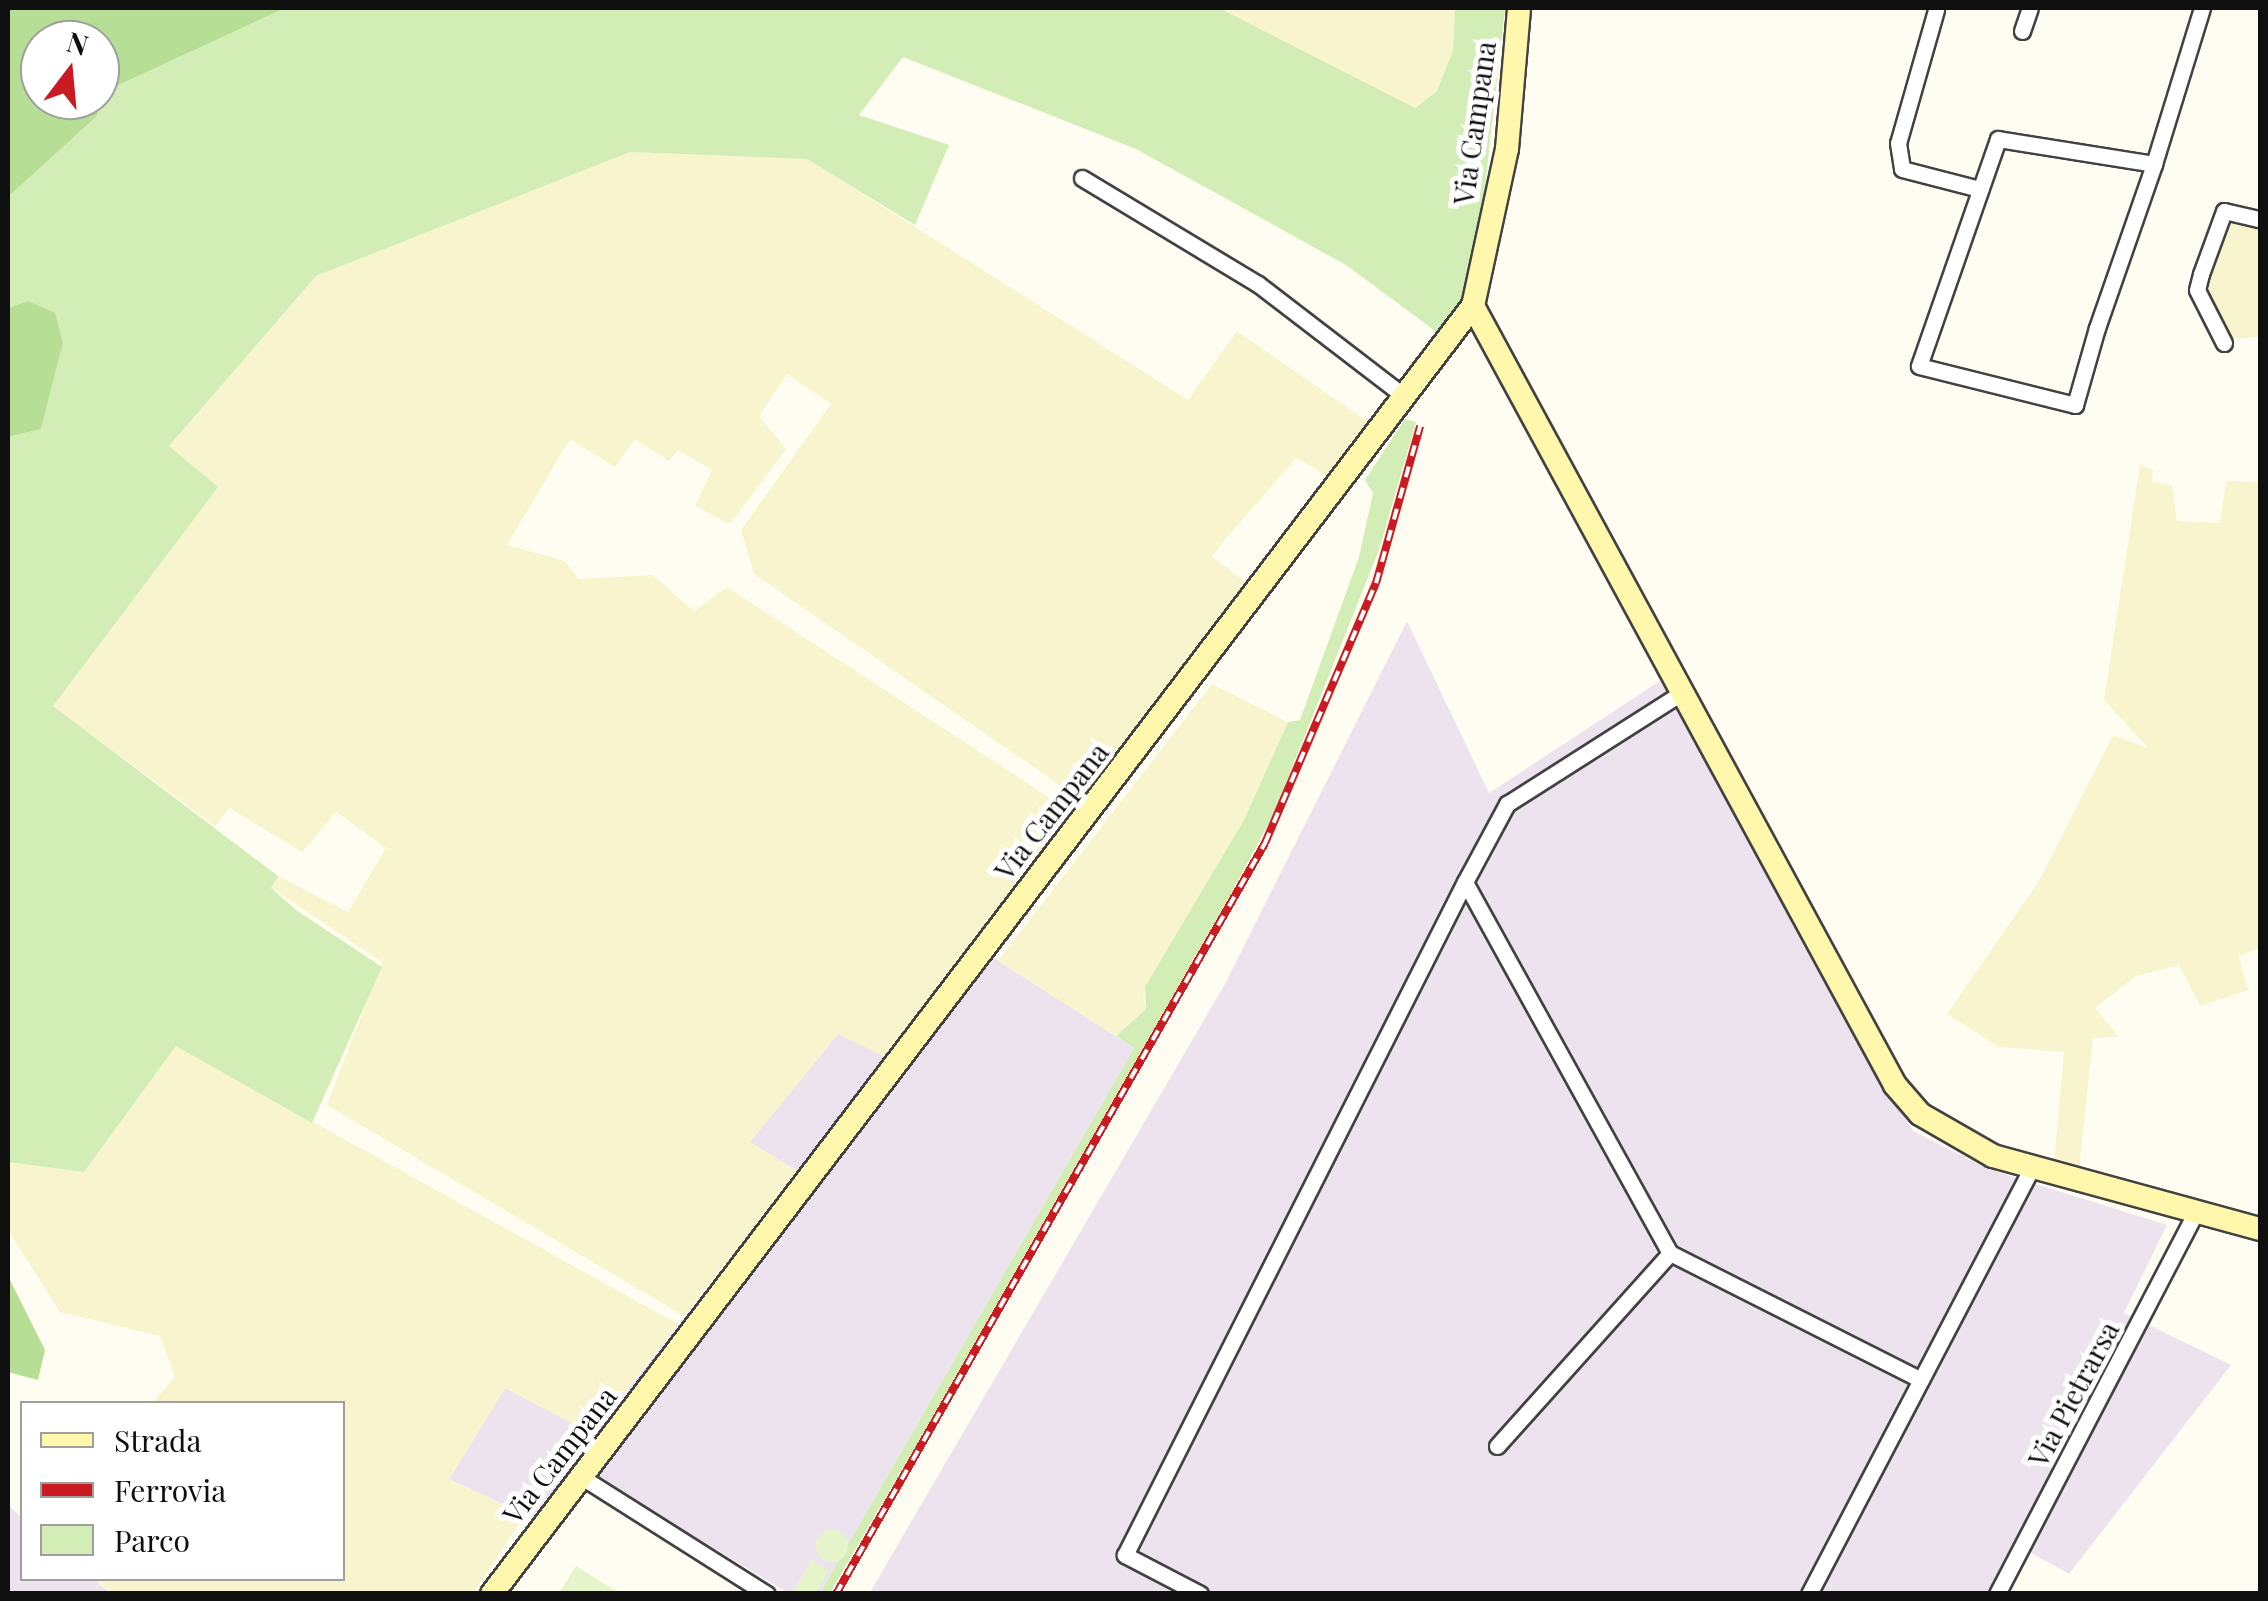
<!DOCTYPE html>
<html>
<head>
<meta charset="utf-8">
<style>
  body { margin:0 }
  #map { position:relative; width:2268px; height:1601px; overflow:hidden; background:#fffcf1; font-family:"Playfair Display",serif }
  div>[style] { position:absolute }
  .industrial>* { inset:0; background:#ede3ee }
  .farmland>* { inset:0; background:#f8f5ce }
  .green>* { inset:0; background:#d3edb7 }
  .forest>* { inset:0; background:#b6df95 }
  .pitch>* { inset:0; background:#e5f4c9 }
  .round { border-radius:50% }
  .roads { filter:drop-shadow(2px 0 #424242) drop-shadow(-2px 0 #424242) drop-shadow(0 2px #424242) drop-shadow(0 -2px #424242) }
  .street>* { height:15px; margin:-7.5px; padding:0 7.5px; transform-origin:7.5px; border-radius:7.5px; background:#fff }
  .secondary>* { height:22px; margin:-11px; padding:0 11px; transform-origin:11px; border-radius:11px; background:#fff7ac }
  .rail>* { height:8px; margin-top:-4px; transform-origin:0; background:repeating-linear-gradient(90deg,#fff 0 11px,#cb1b22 0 22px); box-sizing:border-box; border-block:2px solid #cb1b22 }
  span { translate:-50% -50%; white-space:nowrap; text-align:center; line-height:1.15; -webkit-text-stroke:10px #fff; paint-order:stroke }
  .street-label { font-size:28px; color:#0f0f0f }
  .frame { position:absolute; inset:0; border:10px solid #0f0f0f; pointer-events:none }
  .legend { position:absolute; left:20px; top:1401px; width:325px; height:180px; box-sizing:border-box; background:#fff; border:2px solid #9f9f9f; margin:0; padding:12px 18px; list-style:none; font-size:30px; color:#0f0f0f }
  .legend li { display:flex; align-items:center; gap:20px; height:50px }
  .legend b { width:50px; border:2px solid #9f9f9f }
  .north { position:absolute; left:20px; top:20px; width:100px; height:100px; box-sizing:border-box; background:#fff; border:2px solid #9f9f9f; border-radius:50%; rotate:16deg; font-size:28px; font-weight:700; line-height:40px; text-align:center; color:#0f0f0f }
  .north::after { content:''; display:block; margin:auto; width:35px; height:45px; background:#cb1b22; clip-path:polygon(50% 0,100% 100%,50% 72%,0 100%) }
</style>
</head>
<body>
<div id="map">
  <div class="industrial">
    <div style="clip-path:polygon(1407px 621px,1489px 793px,1660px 681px,1913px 1131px,1988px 1169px,2167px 1225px,2124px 1313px,2231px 1365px,2069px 1574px,2014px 1543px,1987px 1593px,869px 1594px,1225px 984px)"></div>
    <div style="clip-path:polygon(974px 945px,1134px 1048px,820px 1593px,788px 1593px,577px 1466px,536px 1520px,449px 1479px,505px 1388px,593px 1434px,798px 1172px,749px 1143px,838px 1034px)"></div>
    <div style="clip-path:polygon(8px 1505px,22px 1518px,22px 1578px,93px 1579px,110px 1593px,8px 1593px)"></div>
  </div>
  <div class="farmland">
    <div style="clip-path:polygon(1219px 8px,1455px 8px,1453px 50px,1437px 91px,1414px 108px)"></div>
    <div style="clip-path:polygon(630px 152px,808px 159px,1188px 400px,1237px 331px,1368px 422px,1328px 476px,1296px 458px,1223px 542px,1212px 557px,1249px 584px,1080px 799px,754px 574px,741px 530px,831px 404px,787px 374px,759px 416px,786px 449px,730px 524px,695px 506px,712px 470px,678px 450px,669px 461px,635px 439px,615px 467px,570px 439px,507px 545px,565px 561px,579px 579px,652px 575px,694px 611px,727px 587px,1047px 796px,1066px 818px,885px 1057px,838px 1034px,750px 1142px,798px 1171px,684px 1316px,327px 1105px,382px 962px,270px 887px,278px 876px,348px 912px,386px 848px,336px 812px,302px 852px,229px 808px,215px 826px,52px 706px,217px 487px,169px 446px,316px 276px)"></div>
    <div style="clip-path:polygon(2243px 219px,2260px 226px,2260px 337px,2232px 339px,2202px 288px,2223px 221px)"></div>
    <div style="clip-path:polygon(2140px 465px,2154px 470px,2151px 481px,2172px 485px,2177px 521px,2220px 523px,2226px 481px,2260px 482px,2260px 957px,2258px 949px,2238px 956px,2249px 990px,2200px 1006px,2179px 965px,2136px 976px,2095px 1008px,2119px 1037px,2093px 1038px,2079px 1170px,2054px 1162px,2064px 1052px,1999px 1047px,1947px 1014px,2039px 881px,2113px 735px,2148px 748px,2104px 700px)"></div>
    <div style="clip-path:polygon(1212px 684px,1288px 722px,1244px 820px,1143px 996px,1146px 1009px,1116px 1036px,998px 961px)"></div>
    <div style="clip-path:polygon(176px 1046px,678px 1324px,592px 1434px,505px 1388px,449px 1479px,525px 1515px,473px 1593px,110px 1593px,93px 1579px,342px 1578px,342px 1404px,152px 1403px,175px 1377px,160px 1336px,60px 1312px,8px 1230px,8px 1162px,84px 1172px)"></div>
  </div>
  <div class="green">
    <div style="clip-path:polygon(285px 8px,1219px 8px,1415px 108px,1437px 91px,1453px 50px,1455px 8px,1505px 8px,1474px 285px,1442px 336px,1346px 265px,1136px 149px,903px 57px,859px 115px,949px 145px,915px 225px,807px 159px,630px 152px,316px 276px,169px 446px,218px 487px,53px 706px,278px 876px,271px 888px,296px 910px,382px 967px,312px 1123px,176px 1046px,84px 1172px,8px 1162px,8px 437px,41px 429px,63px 342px,28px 301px,8px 308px,8px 197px,96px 117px,108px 90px)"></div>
    <div style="clip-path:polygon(1405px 419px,1416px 422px,1379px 550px,1274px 813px,1154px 1039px,830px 1593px,820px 1593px,1134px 1048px,1116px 1036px,1146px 1009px,1145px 987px,1244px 820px,1288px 722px,1300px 720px,1359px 557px,1373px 493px,1365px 480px)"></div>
  </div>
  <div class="forest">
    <div style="clip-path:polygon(evenodd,8px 8px,285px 8px,108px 90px,96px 117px,8px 197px,8px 8px,40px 40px,100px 40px,100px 100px,40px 100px,40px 40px)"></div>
    <div style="clip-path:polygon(28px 301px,55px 313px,63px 343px,41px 429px,8px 437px,8px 308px)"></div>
    <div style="clip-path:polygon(8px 1276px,45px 1350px,38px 1380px,8px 1372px)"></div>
  </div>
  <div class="pitch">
    <div class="round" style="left:816px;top:1530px;width:32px;height:32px"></div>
    <div style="clip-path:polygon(812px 1560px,829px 1570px,816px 1593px,792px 1593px)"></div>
    <div style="clip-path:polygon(576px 1566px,619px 1593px,559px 1593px)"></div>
  </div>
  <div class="roads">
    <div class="street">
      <div style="left:1936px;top:10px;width:138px;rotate:105.9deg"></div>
      <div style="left:1898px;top:143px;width:26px;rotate:81deg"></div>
      <div style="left:1902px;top:169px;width:81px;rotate:14.4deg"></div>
      <div style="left:2022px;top:31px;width:24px;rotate:-71deg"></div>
      <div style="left:2154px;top:164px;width:158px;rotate:-170.9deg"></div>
      <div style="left:1998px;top:139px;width:240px;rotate:109.2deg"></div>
      <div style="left:1919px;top:366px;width:161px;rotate:14deg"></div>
      <div style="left:2075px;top:405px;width:80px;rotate:-74.1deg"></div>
      <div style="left:2097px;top:328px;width:174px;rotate:-70.8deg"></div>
      <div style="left:2154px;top:164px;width:163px;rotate:-72.9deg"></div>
      <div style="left:1082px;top:178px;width:205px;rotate:31.1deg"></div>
      <div style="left:1258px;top:284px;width:184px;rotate:37.5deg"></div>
      <div style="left:2224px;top:343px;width:59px;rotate:-117deg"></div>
      <div style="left:2197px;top:290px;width:16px;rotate:-76deg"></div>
      <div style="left:2201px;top:274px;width:67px;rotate:-69.9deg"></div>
      <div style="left:2224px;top:211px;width:37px;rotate:13deg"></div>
      <div style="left:1465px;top:882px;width:424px;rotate:61.1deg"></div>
      <div style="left:1497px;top:1446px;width:259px;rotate:-48.1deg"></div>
      <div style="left:1670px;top:1253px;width:281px;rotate:26.8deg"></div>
      <div style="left:580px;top:1476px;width:221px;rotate:32.3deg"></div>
      <div style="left:1200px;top:1594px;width:85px;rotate:-152.5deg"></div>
      <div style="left:1125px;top:1555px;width:754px;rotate:-63.2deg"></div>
      <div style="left:1465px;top:882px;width:89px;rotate:-61.7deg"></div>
      <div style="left:1507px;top:804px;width:209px;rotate:-32.5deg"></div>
      <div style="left:1809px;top:1594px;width:479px;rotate:-62.4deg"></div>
      <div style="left:1997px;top:1594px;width:425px;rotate:-62.5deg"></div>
    </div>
    <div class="secondary">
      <div style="left:1473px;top:306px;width:886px;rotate:61.55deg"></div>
      <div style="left:1895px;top:1085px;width:38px;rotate:49deg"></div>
      <div style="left:1920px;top:1114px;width:84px;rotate:29.9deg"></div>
      <div style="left:1993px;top:1156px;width:277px;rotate:15.3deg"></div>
      <div style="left:492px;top:1594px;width:1619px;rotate:-52.71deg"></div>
      <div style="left:1473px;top:306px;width:161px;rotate:-77.8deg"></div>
      <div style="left:1507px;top:149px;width:142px;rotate:-85.1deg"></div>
    </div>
  </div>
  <div class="rail">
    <div style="left:836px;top:1594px;width:865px;rotate:-60.26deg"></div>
    <div style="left:1265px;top:843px;width:283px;rotate:-66.9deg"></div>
    <div style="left:1376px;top:583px;width:163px;rotate:-74.3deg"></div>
  </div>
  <div class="street-label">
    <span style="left:1474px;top:123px;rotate:-82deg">Via Campana</span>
    <span style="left:1051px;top:811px;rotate:-52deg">Via Campana</span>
    <span style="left:2073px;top:1394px;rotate:-62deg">Via Pietrarsa</span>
    <span style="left:559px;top:1455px;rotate:-52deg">Via Campana</span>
  </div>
  <div class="frame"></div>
  <ul class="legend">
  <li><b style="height:12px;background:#fff7ac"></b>Strada</li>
  <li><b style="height:12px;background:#cb1b22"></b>Ferrovia</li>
  <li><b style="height:28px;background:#d3edb7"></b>Parco</li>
  </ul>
  <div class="north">N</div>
</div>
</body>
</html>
